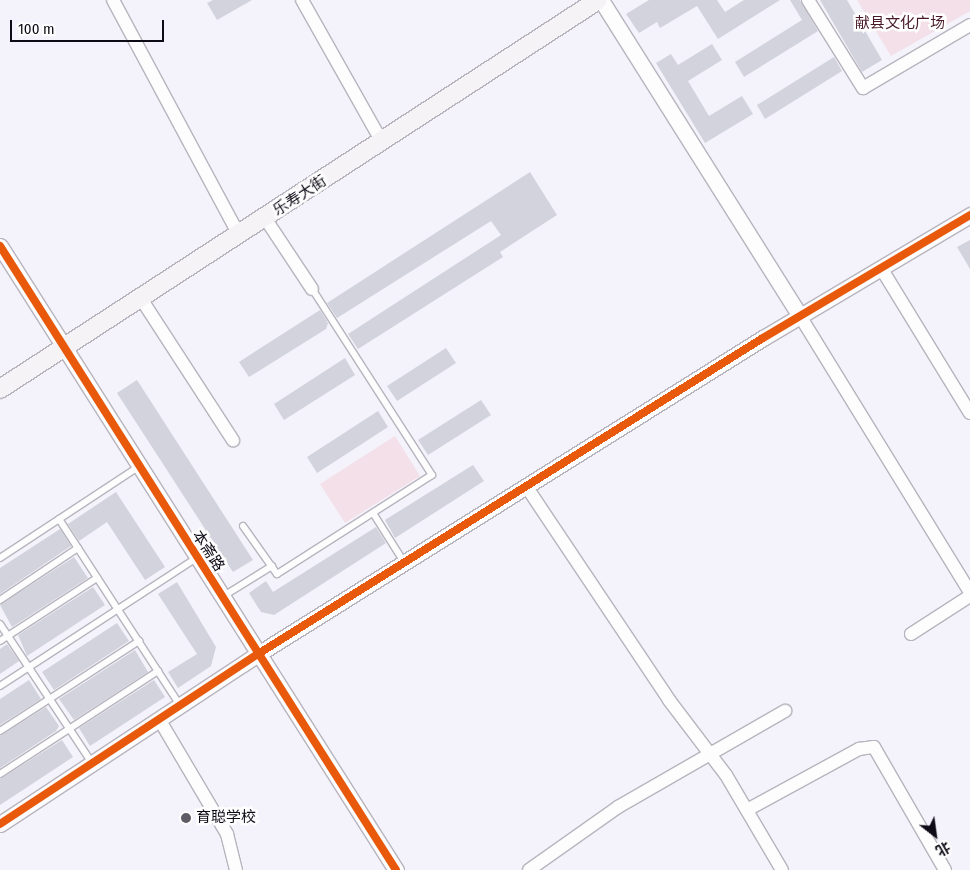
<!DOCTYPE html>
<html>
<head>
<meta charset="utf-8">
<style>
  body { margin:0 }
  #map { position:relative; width:970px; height:870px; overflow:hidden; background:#f4f2fa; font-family:"Fira Sans Condensed","Noto Sans SC",sans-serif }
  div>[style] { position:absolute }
  .green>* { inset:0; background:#f3e0e8 }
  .building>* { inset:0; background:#d2d3dc }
  .roads { filter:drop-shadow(1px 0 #b8b4be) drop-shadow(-1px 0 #b8b4be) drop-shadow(0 1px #b8b4be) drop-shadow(0 -1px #b8b4be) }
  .service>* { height:6px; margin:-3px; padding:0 3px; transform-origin:3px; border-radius:3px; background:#fdfdfe }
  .minor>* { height:12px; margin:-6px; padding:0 6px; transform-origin:6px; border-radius:6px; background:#fdfdfe }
  .tertiary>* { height:15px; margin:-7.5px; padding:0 7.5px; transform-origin:7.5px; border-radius:7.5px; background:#fdfdfe }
  .secondary>* { height:18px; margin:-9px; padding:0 9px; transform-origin:9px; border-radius:9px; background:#f6f3f7 }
  .cycleway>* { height:8px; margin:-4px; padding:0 4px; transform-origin:4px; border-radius:4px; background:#e8590c }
  .dots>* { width:14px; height:14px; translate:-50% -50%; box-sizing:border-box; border:2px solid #fefefe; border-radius:50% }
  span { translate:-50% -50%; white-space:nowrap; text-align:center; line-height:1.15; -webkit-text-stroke:5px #fefefe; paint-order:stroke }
  .park-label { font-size:15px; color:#481a29 }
  .street-label { font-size:15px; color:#0f0b16 }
  .poi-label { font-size:15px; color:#0f0b16 }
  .left { translate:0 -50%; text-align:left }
  .north { position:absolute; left:910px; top:810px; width:50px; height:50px; -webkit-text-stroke:4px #fefefe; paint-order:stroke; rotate:150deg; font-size:14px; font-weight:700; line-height:20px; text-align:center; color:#0f0b16 }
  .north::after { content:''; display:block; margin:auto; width:18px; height:22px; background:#0f0b16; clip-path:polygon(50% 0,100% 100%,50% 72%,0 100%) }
  .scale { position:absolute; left:10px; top:20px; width:154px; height:22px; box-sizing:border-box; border:2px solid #0f0b16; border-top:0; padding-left:6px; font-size:15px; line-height:18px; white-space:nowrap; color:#0f0b16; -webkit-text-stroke:4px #fefefe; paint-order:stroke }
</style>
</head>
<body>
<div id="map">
  <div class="green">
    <div style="clip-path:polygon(857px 0,970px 0,970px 11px,891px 56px)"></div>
    <div style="clip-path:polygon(395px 436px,420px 476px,345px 523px,320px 484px)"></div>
  </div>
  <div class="building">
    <div style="clip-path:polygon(213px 0,252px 0,217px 20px,207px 3px)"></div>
    <div style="clip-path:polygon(649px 0,717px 0,725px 12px,744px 0,780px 0,718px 39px,697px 6px,660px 28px,657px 22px,639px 33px,626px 14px)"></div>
    <div style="clip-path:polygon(790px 0,800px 0,818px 31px,744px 77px,735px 62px,802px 20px)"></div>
    <div style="clip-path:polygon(820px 0,847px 0,882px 60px,862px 72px)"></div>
    <div style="clip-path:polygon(712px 44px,722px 60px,688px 81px,709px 116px,742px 96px,753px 114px,705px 143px,656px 63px,671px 54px,678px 65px)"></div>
    <div style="clip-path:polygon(834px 57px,842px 71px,765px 119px,757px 105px)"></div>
    <div style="clip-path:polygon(530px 172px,557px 215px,500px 252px,503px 257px,358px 349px,348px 334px,501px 235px,491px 221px,337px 318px,327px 303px)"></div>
    <div style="clip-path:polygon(970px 240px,970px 269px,957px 247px)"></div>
    <div style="clip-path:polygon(320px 310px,328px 323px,326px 329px,249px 377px,239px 362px)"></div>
    <div style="clip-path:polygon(446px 348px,456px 363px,397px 401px,387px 386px)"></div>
    <div style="clip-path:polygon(345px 358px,355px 375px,284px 420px,274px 404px)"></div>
    <div style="clip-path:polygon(137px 380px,253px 560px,233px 572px,117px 393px)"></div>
    <div style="clip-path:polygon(481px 400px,491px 415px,428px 455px,418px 440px)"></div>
    <div style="clip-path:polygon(378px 411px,388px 427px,317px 473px,307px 457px)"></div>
    <div style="clip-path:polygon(473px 465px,484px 481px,395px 538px,385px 520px)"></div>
    <div style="clip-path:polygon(116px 492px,165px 567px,145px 580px,107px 522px,79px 541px,68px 524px)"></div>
    <div style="clip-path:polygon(376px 527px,386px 543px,274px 615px,261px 612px,249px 593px,266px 581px,273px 592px)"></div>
    <div style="clip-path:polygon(60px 529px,71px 546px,0 594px,0 568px)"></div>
    <div style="clip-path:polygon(74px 557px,88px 578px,12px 627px,0 605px)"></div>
    <div style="clip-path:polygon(177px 582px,216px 647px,211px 666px,178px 688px,168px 672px,197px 654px,158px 594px)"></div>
    <div style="clip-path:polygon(93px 587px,105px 605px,27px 656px,18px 635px)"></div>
    <div style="clip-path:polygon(117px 623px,129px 641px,54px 690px,42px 672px)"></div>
    <div style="clip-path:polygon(7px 644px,19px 661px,0 674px,0 649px)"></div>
    <div style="clip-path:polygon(135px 650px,148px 672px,74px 720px,59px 699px)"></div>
    <div style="clip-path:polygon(29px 680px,41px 699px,0 725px,0 699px)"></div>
    <div style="clip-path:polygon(154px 680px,165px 697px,90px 746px,79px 728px)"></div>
    <div style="clip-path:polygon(46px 707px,59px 726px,56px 731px,0 768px,0 736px)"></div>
    <div style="clip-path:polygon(62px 740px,73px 757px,0 805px,0 779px)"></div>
  </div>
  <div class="roads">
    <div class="service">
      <div style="left:373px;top:513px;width:58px;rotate:57.7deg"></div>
      <div style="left:59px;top:519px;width:222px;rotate:57deg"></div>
      <div style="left:243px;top:526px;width:59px;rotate:54.7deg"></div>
      <div style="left:277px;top:574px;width:184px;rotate:-32.6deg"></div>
      <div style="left:432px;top:475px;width:221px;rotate:-122.8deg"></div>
      <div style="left:0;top:558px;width:165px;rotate:-33.4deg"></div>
      <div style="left:222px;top:597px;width:59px;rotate:-31.8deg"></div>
      <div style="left:0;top:600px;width:94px;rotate:-33.7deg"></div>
      <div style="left:0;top:624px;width:167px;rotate:56.5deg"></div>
      <div style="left:0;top:641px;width:116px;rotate:-33deg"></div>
      <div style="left:0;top:686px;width:234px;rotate:-33.1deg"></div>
      <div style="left:0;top:731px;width:166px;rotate:-32.9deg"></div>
      <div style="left:0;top:774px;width:189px;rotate:-33.1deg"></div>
    </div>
    <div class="minor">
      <div style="left:113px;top:0;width:267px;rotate:61.8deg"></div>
      <div style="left:302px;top:0;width:163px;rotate:60.6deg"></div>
      <div style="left:808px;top:0;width:104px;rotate:58deg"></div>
      <div style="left:863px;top:88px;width:124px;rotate:-30.5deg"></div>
      <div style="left:265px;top:218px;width:85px;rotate:56.5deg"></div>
      <div style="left:881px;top:268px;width:170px;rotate:58.5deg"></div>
      <div style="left:140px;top:297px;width:171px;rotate:57deg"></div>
      <div style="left:800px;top:316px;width:324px;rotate:58.4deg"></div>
      <div style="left:526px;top:486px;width:257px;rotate:56.2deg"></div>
      <div style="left:669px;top:700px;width:94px;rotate:52.8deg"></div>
      <div style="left:726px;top:775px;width:110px;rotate:59.5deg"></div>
      <div style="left:911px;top:634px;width:70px;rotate:-32.8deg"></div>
      <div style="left:159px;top:719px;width:134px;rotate:59.4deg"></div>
      <div style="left:227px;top:834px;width:37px;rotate:76deg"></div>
      <div style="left:747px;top:810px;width:128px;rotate:-28.6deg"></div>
      <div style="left:859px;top:749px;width:15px;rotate:-8deg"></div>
      <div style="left:874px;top:747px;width:142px;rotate:60deg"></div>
      <div style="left:529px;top:870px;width:109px;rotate:-35.3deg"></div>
      <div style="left:618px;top:807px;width:193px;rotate:-29.9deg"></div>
    </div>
    <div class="tertiary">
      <div style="left:601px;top:0;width:373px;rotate:57.8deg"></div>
      <div style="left:0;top:246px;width:739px;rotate:57.6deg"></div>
      <div style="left:0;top:824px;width:309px;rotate:-33.4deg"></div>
      <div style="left:258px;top:654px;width:596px;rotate:-32.04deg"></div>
      <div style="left:763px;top:338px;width:241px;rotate:-30.7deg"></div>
    </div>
    <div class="secondary">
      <div style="left:0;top:389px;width:713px;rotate:-33.04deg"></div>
    </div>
  </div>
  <div class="cycleway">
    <div style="left:0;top:246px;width:739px;rotate:57.6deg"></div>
    <div style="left:0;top:824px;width:309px;rotate:-33.4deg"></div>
    <div style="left:258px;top:654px;width:596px;rotate:-32.04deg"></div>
    <div style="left:763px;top:338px;width:241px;rotate:-30.7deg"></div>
  </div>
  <div class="dots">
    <div style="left:186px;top:818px;background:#5f5c66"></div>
  </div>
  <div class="park-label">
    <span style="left:900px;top:24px">献县文化广场</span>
  </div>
  <div class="street-label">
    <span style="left:300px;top:196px;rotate:-33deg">乐寿大街</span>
    <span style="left:208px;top:551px;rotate:57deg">本斋路</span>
  </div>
  <div class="poi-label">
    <span class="left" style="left:196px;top:818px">育聪学校</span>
  </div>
  <div class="north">北</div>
  <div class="scale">100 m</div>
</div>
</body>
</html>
